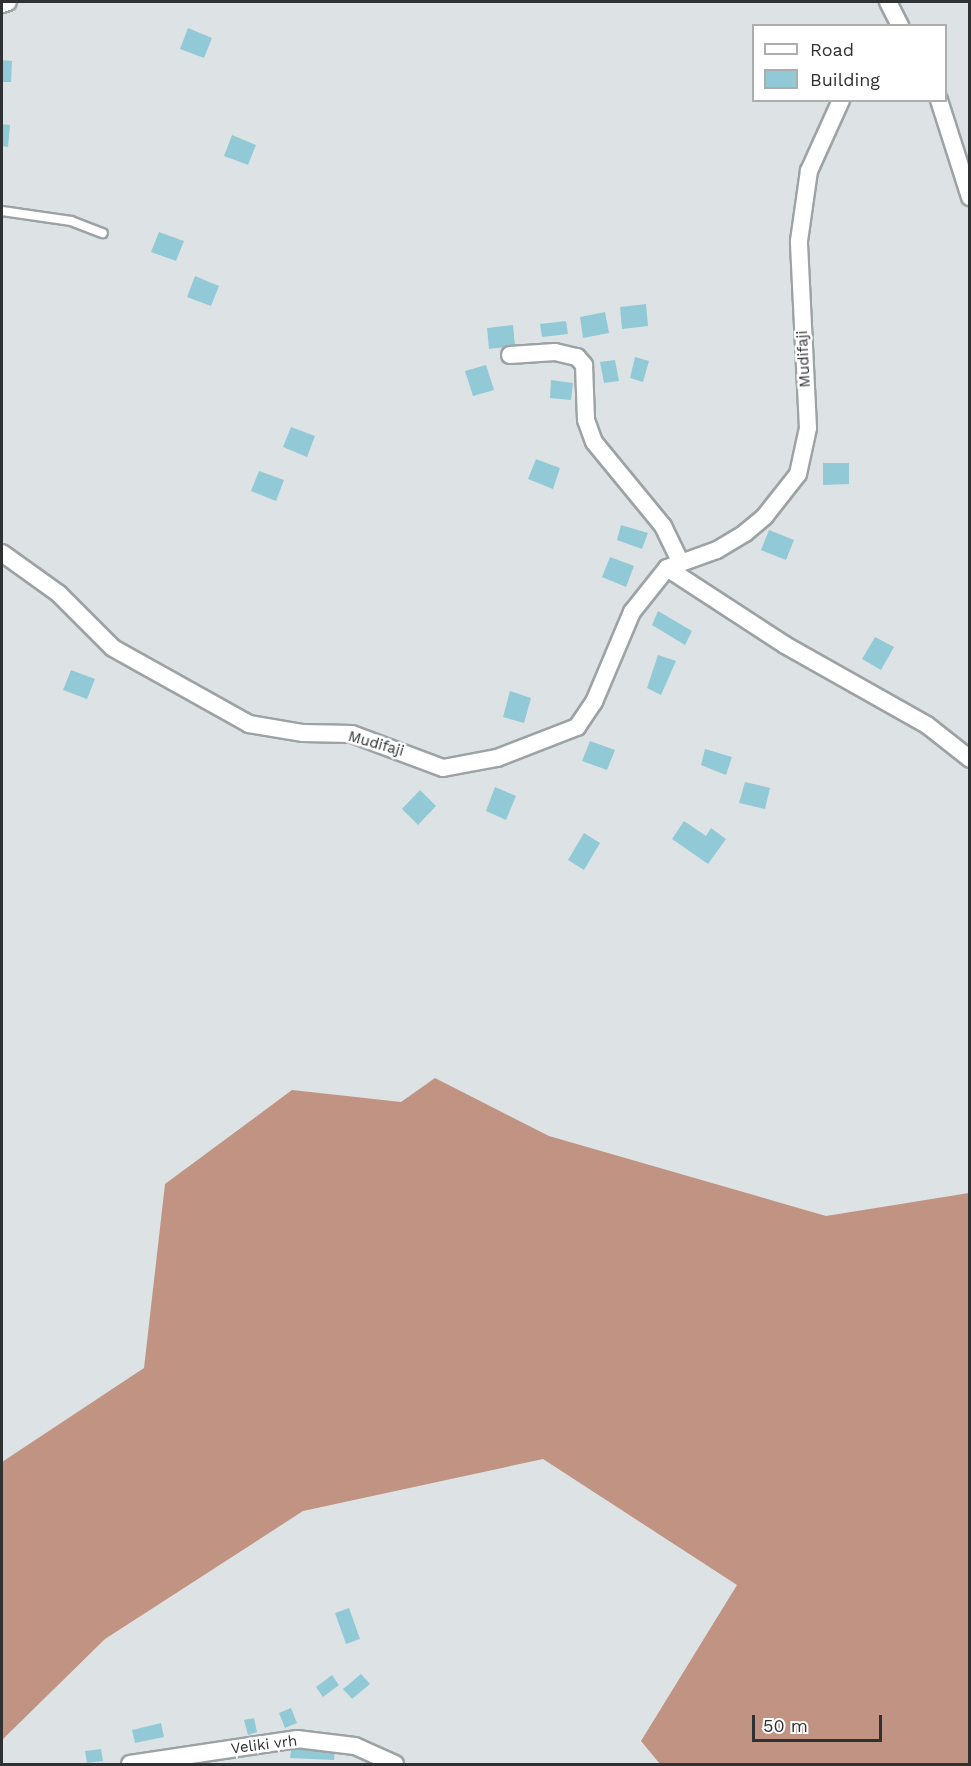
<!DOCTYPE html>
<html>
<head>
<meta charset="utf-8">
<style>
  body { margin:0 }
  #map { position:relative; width:971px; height:1766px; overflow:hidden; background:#dde3e4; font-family:"Work Sans",sans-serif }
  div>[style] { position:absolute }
  .forest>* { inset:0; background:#c09382 }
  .building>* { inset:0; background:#92c9d7 }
  .roads { filter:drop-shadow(2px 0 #9da3a4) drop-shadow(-2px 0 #9da3a4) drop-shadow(0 2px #9da3a4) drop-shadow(0 -2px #9da3a4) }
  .lane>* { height:8px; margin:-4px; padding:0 4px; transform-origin:4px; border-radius:4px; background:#fff }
  .street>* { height:16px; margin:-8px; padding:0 8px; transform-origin:8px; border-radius:8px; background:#fff }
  span { translate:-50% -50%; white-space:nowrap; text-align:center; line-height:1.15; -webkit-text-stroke:5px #fff; paint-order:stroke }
  .street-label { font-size:15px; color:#2f3132 }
  .frame { position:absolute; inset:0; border:3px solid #2f3132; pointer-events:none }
  .legend { position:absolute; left:752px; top:24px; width:195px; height:78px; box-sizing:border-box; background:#fff; border:2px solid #acadad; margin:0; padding:8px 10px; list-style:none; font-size:18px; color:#2f3132 }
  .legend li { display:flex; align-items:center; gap:12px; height:30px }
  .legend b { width:30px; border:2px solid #acadad }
  .scale { position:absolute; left:752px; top:1715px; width:130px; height:27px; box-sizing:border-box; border:3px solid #2f3132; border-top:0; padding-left:8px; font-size:18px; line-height:21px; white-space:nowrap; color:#2f3132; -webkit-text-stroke:4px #fff; paint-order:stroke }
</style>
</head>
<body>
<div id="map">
  <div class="forest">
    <div style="clip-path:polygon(435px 1078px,549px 1136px,826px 1216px,969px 1193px,969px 1764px,660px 1764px,641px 1741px,737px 1585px,543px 1459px,303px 1511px,105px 1639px,2px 1740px,2px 1462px,144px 1368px,165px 1184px,292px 1090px,401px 1102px)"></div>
  </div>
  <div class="building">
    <div style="clip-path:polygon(188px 28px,212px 38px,204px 58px,180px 49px)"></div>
    <div style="clip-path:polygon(2px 60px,12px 61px,11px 82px,2px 82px)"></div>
    <div style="clip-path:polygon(2px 124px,10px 125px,8px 147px,2px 146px)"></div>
    <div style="clip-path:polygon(232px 135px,256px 145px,248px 165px,224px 156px)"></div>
    <div style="clip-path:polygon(159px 232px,184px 241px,176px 261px,151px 252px)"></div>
    <div style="clip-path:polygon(195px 276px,219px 286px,211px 306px,187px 297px)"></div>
    <div style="clip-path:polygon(646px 304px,648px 326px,622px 329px,620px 307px)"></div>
    <div style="clip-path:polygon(605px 312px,609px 333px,583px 338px,580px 317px)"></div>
    <div style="clip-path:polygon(566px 321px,568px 334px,542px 337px,540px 324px)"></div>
    <div style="clip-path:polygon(513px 325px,515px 346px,489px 349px,487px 328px)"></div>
    <div style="clip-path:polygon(635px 357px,649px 361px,643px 382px,630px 378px)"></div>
    <div style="clip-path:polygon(615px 360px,619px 381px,604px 383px,600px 362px)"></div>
    <div style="clip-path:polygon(486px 365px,494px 390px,473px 396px,465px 371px)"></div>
    <div style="clip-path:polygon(551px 380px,573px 383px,571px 400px,550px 398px)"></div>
    <div style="clip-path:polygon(291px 427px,315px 436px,307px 457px,283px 447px)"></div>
    <div style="clip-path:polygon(536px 459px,560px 468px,553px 489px,528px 479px)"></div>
    <div style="clip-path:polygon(823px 463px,849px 463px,849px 484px,823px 485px)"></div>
    <div style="clip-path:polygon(259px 471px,284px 480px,276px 501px,251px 491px)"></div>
    <div style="clip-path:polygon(621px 525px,648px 533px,642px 549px,617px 540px)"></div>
    <div style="clip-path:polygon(769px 530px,794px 540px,786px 560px,761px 550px)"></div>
    <div style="clip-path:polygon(610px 557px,634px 566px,626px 587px,602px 577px)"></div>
    <div style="clip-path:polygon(658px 611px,692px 631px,685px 645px,652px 625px)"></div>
    <div style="clip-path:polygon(875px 637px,894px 647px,881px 670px,862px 659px)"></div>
    <div style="clip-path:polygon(658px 655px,676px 661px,661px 695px,647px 688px)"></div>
    <div style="clip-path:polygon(71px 670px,95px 679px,87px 699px,63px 690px)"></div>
    <div style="clip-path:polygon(510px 691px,531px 698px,524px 723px,503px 717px)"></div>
    <div style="clip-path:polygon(590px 741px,615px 750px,607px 770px,582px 761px)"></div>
    <div style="clip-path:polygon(705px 749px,732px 757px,726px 775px,701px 765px)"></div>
    <div style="clip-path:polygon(745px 782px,770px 788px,765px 809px,739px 803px)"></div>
    <div style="clip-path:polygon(495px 787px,516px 796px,506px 820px,486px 811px)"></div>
    <div style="clip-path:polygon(420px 790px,436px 806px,418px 825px,402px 809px)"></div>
    <div style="clip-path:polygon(684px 821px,706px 836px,711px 828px,726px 839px,708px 864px,672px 839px)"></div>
    <div style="clip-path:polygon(584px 833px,600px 843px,584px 870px,568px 860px)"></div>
    <div style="clip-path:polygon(349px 1608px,360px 1639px,346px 1644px,335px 1613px)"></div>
    <div style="clip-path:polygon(361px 1674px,370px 1684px,352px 1699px,343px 1689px)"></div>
    <div style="clip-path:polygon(332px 1675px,339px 1685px,323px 1697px,316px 1687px)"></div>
    <div style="clip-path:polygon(291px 1708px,297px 1723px,285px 1728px,279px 1713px)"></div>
    <div style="clip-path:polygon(254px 1718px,257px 1732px,248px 1735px,244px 1720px)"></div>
    <div style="clip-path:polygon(161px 1723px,164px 1737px,135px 1743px,132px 1730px)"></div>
    <div style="clip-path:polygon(292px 1744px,335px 1749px,334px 1760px,290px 1758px)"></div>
    <div style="clip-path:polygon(101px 1749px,103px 1761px,87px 1763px,85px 1751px)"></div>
  </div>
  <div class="roads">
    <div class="lane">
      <div style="left:2px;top:211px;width:70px;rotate:8.2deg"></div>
      <div style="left:71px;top:221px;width:34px;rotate:21deg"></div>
    </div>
    <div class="street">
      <div style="left:888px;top:2px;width:27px;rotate:63deg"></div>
      <div style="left:2px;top:4px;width:6px;rotate:-18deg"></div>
      <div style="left:939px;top:100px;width:102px;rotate:72.3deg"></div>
      <div style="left:510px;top:355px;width:45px;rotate:-3.8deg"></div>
      <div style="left:555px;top:352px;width:23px;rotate:13deg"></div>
      <div style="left:577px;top:357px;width:11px;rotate:49deg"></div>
      <div style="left:584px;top:365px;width:55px;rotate:87.9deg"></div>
      <div style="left:586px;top:420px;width:23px;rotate:70deg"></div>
      <div style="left:594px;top:442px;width:109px;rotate:50.6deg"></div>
      <div style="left:663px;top:526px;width:41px;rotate:64.1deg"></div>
      <div style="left:2px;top:553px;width:70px;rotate:35.7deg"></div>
      <div style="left:59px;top:594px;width:76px;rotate:45deg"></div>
      <div style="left:113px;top:648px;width:156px;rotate:29.2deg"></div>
      <div style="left:249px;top:724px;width:55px;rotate:9.5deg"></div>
      <div style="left:303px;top:733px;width:49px;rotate:1.2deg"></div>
      <div style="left:352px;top:734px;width:97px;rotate:20.5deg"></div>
      <div style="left:443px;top:768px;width:55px;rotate:-10.5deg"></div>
      <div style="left:497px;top:758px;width:86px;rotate:-21.2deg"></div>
      <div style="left:577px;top:727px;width:30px;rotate:-56deg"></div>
      <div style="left:594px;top:702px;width:98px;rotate:-67.1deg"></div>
      <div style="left:632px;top:612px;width:56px;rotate:-51.5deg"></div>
      <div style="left:667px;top:568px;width:53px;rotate:-19.8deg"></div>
      <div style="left:717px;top:550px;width:33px;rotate:-31deg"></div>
      <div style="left:745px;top:533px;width:26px;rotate:-40deg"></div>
      <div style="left:765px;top:516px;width:53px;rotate:-51.8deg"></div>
      <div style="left:798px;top:474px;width:47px;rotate:-77.7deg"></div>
      <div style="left:808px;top:428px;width:187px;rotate:-92.8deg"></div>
      <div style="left:799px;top:241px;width:71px;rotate:-81.9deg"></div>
      <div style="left:809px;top:171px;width:78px;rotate:-65.7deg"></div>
      <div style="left:667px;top:568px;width:141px;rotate:33.1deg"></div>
      <div style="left:785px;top:645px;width:163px;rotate:29.4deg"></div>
      <div style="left:927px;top:725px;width:55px;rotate:38.3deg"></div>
      <div style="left:130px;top:1764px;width:169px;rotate:-8.5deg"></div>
      <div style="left:297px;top:1739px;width:58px;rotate:6.9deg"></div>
      <div style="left:355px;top:1746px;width:44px;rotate:24.2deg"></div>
    </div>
  </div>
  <div class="street-label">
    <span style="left:804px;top:359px;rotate:-93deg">Mudifaji</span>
    <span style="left:376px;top:744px;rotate:16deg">Mudifaji</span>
    <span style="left:264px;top:1745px;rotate:-7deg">Veliki vrh</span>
  </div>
  <div class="frame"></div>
  <ul class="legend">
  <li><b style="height:8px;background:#fff"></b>Road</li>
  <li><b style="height:16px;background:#92c9d7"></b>Building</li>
  </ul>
  <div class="scale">50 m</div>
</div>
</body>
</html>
